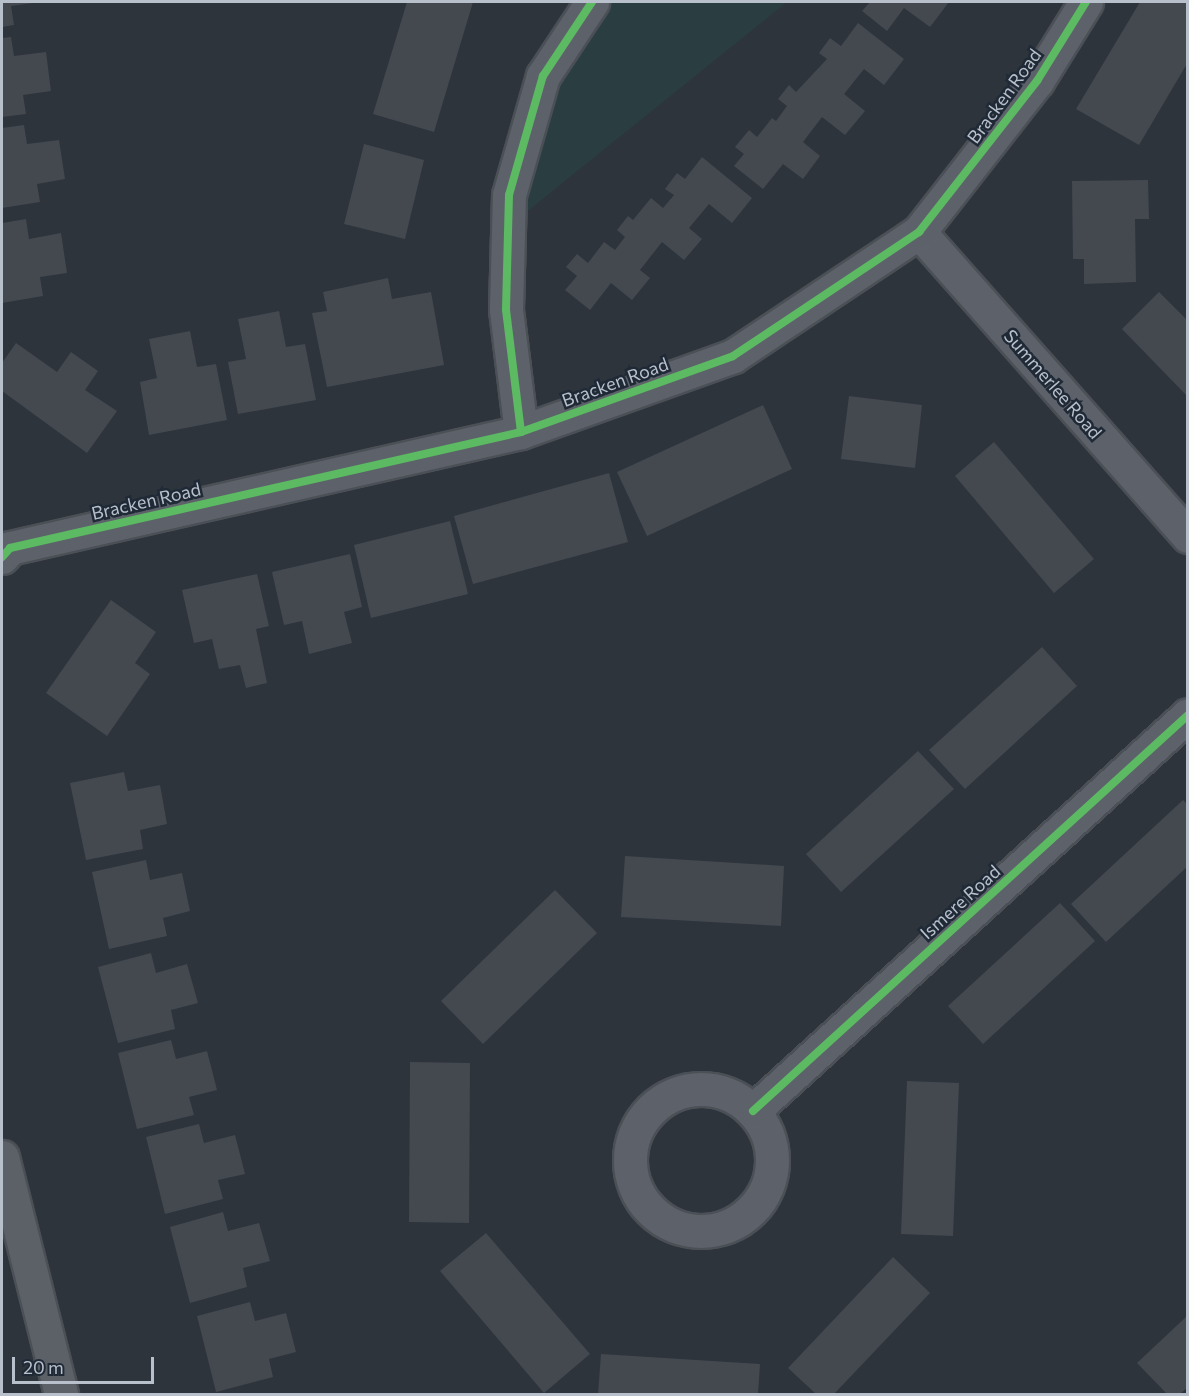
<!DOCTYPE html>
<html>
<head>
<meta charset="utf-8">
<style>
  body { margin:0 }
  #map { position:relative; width:1189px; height:1396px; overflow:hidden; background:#2d343c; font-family:Commissioner,sans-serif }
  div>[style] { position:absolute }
  .green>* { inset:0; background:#2a3e42 }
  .building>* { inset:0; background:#444950 }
  .roads { filter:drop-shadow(2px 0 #4b5056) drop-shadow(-2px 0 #4b5056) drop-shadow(0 2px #4b5056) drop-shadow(0 -2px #4b5056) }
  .street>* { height:33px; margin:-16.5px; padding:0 16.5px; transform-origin:16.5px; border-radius:16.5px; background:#5d626a }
  .street>.ring { margin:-16.5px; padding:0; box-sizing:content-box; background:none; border:33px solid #5d626a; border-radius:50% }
  .secondary>* { height:33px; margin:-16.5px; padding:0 16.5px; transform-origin:16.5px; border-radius:16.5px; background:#5c6168 }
  .cycleway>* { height:8px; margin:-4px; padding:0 4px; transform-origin:4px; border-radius:4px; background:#5cba63 }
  span { translate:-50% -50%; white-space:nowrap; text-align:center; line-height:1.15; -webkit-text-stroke:5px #202a37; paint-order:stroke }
  .street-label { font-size:18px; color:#b8c0cc }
  .frame { position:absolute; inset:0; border:3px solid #b8c0cc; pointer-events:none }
  .scale { position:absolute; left:12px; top:1357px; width:142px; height:27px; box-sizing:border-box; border:3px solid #b8c0cc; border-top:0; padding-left:8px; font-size:18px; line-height:21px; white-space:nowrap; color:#b8c0cc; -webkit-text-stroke:4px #202a37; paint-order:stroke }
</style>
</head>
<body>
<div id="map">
  <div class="green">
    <div style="clip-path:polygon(604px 2px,787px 2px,519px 218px,556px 69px)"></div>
  </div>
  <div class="building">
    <div style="clip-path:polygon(2px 2px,33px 2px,33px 3px,11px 6px,14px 25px,2px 27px)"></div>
    <div style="clip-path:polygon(407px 2px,473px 2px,434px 132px,373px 114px)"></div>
    <div style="clip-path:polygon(870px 2px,949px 2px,930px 27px,904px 8px,887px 31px,862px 11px)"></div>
    <div style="clip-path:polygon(1140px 2px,1188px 2px,1188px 62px,1139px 145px,1076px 109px)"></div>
    <div style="clip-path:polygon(858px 23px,904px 59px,884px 85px,864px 69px,844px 94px,865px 111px,845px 135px,822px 117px,803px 142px,820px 156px,803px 179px,783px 164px,763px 189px,734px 166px,744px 154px,735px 147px,749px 130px,757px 137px,772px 118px,776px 121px,787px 106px,778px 99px,789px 85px,796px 92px,827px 59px,819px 53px,830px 38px,841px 46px)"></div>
    <div style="clip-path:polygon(11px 37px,14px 56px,46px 52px,51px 91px,23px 95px,26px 114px,2px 117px,2px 38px)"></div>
    <div style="clip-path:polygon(24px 125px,27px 144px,59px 140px,65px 179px,37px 184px,40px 202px,2px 208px,2px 128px)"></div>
    <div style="clip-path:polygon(364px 144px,424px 160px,405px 239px,344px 224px)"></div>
    <div style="clip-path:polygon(702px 157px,752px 198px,732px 223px,709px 204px,689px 228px,702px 239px,684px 260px,662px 242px,640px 270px,650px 278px,632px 300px,611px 283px,590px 310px,565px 290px,577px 276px,566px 267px,577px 254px,588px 263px,604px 242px,615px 250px,625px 237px,617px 230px,628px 216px,633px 220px,651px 198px,663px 208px,674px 195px,665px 189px,677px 173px,685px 179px)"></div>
    <div style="clip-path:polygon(1148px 180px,1149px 219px,1135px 219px,1136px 282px,1084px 284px,1084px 259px,1073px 259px,1072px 181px)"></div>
    <div style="clip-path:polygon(26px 219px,29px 239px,61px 233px,67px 273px,40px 277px,43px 296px,2px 303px,2px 223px)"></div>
    <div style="clip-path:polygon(388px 278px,392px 299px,431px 292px,444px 365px,327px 387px,312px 313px,327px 311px,323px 292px)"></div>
    <div style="clip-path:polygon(1159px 292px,1188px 321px,1188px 397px,1122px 329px)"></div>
    <div style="clip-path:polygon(279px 311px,286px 347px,305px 344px,316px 400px,238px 414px,228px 362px,246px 359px,238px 319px)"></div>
    <div style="clip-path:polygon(190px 331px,197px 367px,216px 364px,227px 420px,149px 435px,140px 382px,157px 378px,149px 339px)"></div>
    <div style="clip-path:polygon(16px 343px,57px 372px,71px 352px,98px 371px,85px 390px,117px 411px,87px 453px,2px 391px,2px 363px)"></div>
    <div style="clip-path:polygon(849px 396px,922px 405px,915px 468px,841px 459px)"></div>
    <div style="clip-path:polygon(763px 405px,792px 469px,647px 536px,617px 472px)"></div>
    <div style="clip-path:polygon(994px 442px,1094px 559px,1054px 593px,955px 476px)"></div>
    <div style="clip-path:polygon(609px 473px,628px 542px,473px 584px,454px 516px)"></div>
    <div style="clip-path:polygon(450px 521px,468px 594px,371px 618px,354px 545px)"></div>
    <div style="clip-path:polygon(350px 554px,362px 607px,344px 612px,352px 643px,309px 654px,302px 621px,284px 625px,272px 572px)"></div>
    <div style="clip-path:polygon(257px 574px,269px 626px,256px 629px,267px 683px,246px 688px,240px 665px,219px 669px,212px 639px,194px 643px,182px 590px)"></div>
    <div style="clip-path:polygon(111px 600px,156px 632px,135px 663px,150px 674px,107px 736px,46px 693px)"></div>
    <div style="clip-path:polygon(1042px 647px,1077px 686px,965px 789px,929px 750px)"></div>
    <div style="clip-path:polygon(918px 751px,954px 789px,841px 892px,806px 854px)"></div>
    <div style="clip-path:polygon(124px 772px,128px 791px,160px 785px,167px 824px,140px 830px,143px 849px,86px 860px,70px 783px)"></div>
    <div style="clip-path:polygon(1183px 800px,1188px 805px,1188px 866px,1106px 942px,1071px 904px)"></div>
    <div style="clip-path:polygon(625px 856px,784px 866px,781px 926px,621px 917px)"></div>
    <div style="clip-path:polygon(146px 860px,150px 880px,182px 873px,190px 911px,163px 918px,167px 936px,109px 949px,92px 872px)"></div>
    <div style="clip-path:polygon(555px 890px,597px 933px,483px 1044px,441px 1001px)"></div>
    <div style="clip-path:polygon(1060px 903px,1095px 941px,983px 1044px,948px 1006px)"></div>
    <div style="clip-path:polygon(151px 953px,156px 973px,187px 964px,198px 1003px,171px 1010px,175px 1029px,118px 1043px,98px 967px)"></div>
    <div style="clip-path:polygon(171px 1040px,176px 1059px,207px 1051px,217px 1090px,189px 1097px,194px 1115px,137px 1129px,118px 1053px)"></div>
    <div style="clip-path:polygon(410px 1062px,470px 1063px,469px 1223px,409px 1222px)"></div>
    <div style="clip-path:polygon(907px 1081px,959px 1083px,953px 1236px,901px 1234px)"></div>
    <div style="clip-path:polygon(199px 1124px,204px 1143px,235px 1135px,245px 1174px,218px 1180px,223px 1199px,165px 1214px,146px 1137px)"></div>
    <div style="clip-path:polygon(223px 1212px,228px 1231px,259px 1223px,270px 1261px,243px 1268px,247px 1287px,190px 1303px,170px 1227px)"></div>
    <div style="clip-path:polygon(486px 1233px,590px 1354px,544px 1393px,440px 1271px)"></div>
    <div style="clip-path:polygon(893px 1257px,930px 1293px,834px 1394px,816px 1394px,788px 1368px)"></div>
    <div style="clip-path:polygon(250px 1302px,255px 1321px,286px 1313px,296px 1352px,269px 1359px,273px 1377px,216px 1392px,197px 1316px)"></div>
    <div style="clip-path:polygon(1188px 1315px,1188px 1387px,1180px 1394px,1167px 1394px,1137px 1363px)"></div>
    <div style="clip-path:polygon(601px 1354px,760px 1364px,758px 1394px,598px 1394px)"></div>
  </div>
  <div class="roads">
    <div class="street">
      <div style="left:919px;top:232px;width:406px;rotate:48.5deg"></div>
      <div style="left:521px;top:432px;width:124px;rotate:-97deg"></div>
      <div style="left:506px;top:309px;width:114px;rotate:-88.5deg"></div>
      <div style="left:509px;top:195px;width:124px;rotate:-74.1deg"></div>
      <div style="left:543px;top:76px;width:89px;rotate:-56.5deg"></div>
      <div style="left:2px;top:557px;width:12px;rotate:-48deg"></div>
      <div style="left:10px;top:548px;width:524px;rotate:-12.79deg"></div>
      <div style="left:521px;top:432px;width:225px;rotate:-19.7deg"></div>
      <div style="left:733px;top:356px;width:224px;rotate:-33.7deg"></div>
      <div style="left:919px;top:232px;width:192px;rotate:-52deg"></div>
      <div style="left:1037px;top:81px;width:93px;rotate:-58.2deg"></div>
      <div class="ring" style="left:630px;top:1089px;width:109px;height:109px"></div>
      <div style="left:753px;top:1111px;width:588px;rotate:-42.31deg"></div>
    </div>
    <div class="secondary">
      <div style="left:2px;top:1157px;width:244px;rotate:76deg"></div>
    </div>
  </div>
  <div class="cycleway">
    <div style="left:521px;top:432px;width:124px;rotate:-97deg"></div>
    <div style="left:506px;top:309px;width:114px;rotate:-88.5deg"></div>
    <div style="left:509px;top:195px;width:124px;rotate:-74.1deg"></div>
    <div style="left:543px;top:76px;width:89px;rotate:-56.5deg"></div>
    <div style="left:2px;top:557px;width:12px;rotate:-48deg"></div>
    <div style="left:10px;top:548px;width:524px;rotate:-12.79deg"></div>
    <div style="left:521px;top:432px;width:225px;rotate:-19.7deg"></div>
    <div style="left:733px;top:356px;width:224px;rotate:-33.7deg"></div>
    <div style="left:919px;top:232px;width:192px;rotate:-52deg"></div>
    <div style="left:1037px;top:81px;width:93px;rotate:-58.2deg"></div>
    <div style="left:753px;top:1111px;width:588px;rotate:-42.31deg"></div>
  </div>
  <div class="street-label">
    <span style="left:1004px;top:96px;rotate:-54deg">Bracken Road</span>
    <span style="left:615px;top:382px;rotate:-20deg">Bracken Road</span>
    <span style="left:1053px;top:384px;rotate:49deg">Summerlee Road</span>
    <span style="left:146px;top:501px;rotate:-13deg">Bracken Road</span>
    <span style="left:960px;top:902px;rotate:-42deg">Ismere Road</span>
  </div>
  <div class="frame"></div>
  <div class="scale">20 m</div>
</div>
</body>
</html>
